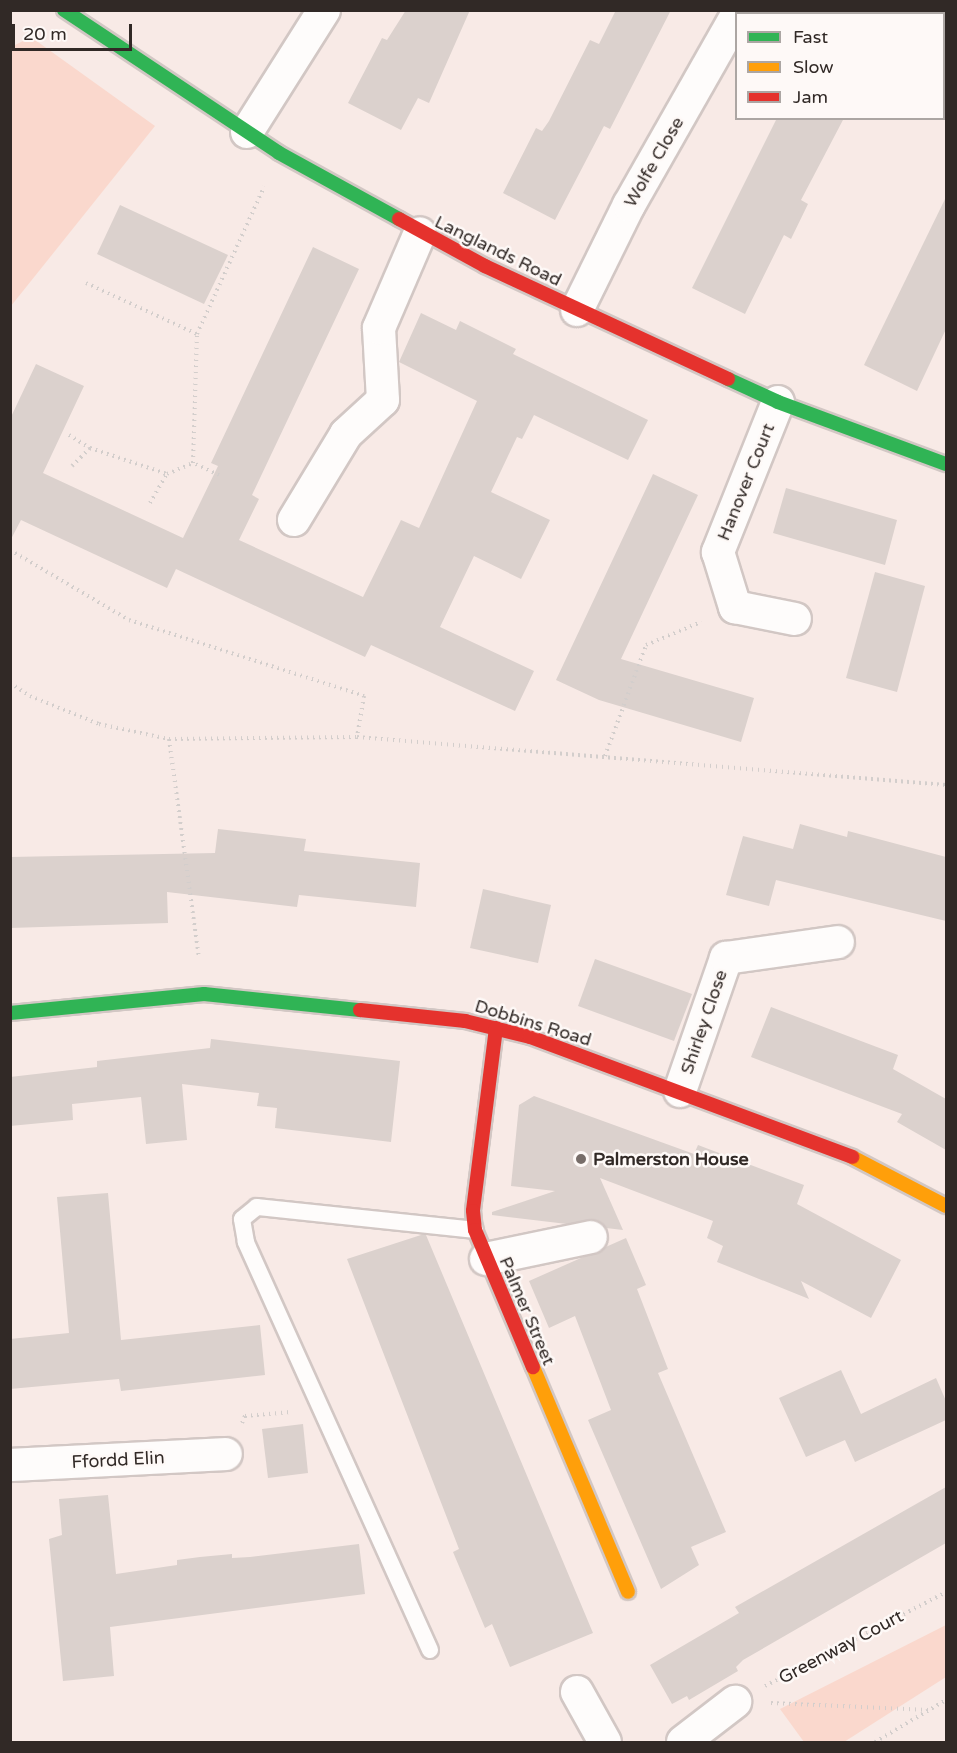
<!DOCTYPE html>
<html>
<head>
<meta charset="utf-8">
<style>
  body { margin:0 }
  #map { position:relative; width:957px; height:1753px; overflow:hidden; background:#f8eae6; font-family:"Varela Round",sans-serif }
  div>[style] { position:absolute }
  .green>* { inset:0; background:#fad8cd }
  .building>* { inset:0; background:#dbd1cd }
  .path>* { height:4px; margin-top:-2px; transform-origin:0; background:repeating-linear-gradient(90deg,#d3cecc 0 1.5px,transparent 0 6px) }
  .roads { filter:drop-shadow(2px 0 #d2c7c4) drop-shadow(-2px 0 #d2c7c4) drop-shadow(0 2px #d2c7c4) drop-shadow(0 -2px #d2c7c4) }
  .lane>* { height:16px; margin:-8px; padding:0 8px; transform-origin:8px; border-radius:8px; background:#fefcfb }
  .street>* { height:32px; margin:-16px; padding:0 16px; transform-origin:16px; border-radius:16px; background:#fefcfb }
  .fast>* { height:14px; margin:-7px; padding:0 7px; transform-origin:7px; border-radius:7px; background:#30b455 }
  .slow>* { height:14px; margin:-7px; padding:0 7px; transform-origin:7px; border-radius:7px; background:#ff9f0a }
  .jam>* { height:14px; margin:-7px; padding:0 7px; transform-origin:7px; border-radius:7px; background:#e5322d }
  .dots>* { width:16px; height:16px; translate:-50% -50%; box-sizing:border-box; border:3px solid #fef9f7; border-radius:50% }
  span { translate:-50% -50%; white-space:nowrap; text-align:center; line-height:1.15; -webkit-text-stroke:5px #fef9f7; paint-order:stroke }
  .street-label { font-size:18px; color:#312926 }
  .poi-label { font-size:18px; color:#312926; font-weight:700 }
  .left { translate:0 -50%; text-align:left }
  .frame { position:absolute; inset:0; border:12px solid #312926; pointer-events:none }
  .legend { position:absolute; left:735px; top:12px; width:210px; height:108px; box-sizing:border-box; background:#fef9f7; border:2px solid #aca6a3; margin:0; padding:8px 10px; list-style:none; font-size:18px; color:#312926 }
  .legend li { display:flex; align-items:center; gap:12px; height:30px }
  .legend b { width:30px; border:2px solid #aca6a3 }
  .scale { position:absolute; left:12px; top:24px; width:120px; height:27px; box-sizing:border-box; border:3px solid #312926; border-top:0; padding-left:8px; font-size:18px; line-height:21px; white-space:nowrap; color:#312926; -webkit-text-stroke:4px #fef9f7; paint-order:stroke }
</style>
</head>
<body>
<div id="map">
  <div class="green">
    <div style="clip-path:polygon(31px 37px,155px 126px,11px 306px,11px 47px)"></div>
    <div style="clip-path:polygon(946px 1625px,946px 1677px,844px 1742px,804px 1742px,780px 1709px)"></div>
  </div>
  <div class="building">
    <div style="clip-path:polygon(406px 10px,470px 10px,429px 103px,418px 98px,401px 130px,348px 103px,382px 38px,387px 40px)"></div>
    <div style="clip-path:polygon(616px 10px,671px 10px,610px 129px,604px 126px,555px 220px,503px 193px,536px 128px,542px 131px,549px 121px,590px 40px,599px 44px)"></div>
    <div style="clip-path:polygon(777px 118px,844px 118px,801px 200px,808px 204px,791px 239px,784px 235px,745px 314px,692px 288px)"></div>
    <div style="clip-path:polygon(946px 197px,946px 329px,917px 391px,864px 365px)"></div>
    <div style="clip-path:polygon(120px 205px,228px 255px,204px 304px,97px 254px)"></div>
    <div style="clip-path:polygon(313px 247px,359px 269px,252px 495px,259px 499px,239px 540px,363px 597px,401px 520px,419px 528px,477px 401px,399px 362px,421px 313px,456px 330px,460px 321px,516px 349px,513px 354px,648px 420px,628px 460px,534px 415px,522px 439px,517px 437px,491px 492px,550px 520px,521px 579px,474px 556px,440px 627px,534px 671px,515px 711px,371px 645px,365px 657px,176px 569px,167px 588px,21px 520px,10px 541px,10px 419px,36px 364px,84px 386px,43px 473px,183px 538px,218px 466px,211px 463px)"></div>
    <div style="clip-path:polygon(653px 474px,698px 495px,621px 659px,754px 698px,741px 742px,599px 700px,556px 680px)"></div>
    <div style="clip-path:polygon(786px 488px,897px 520px,885px 565px,773px 533px)"></div>
    <div style="clip-path:polygon(875px 572px,925px 586px,897px 692px,846px 678px)"></div>
    <div style="clip-path:polygon(800px 824px,847px 837px,848px 831px,946px 857px,946px 921px,776px 880px,769px 906px,726px 895px,743px 836px,793px 849px)"></div>
    <div style="clip-path:polygon(218px 829px,306px 839px,304px 851px,420px 863px,416px 907px,299px 895px,297px 907px,167px 892px,168px 923px,10px 928px,10px 857px,215px 853px)"></div>
    <div style="clip-path:polygon(483px 889px,551px 905px,538px 963px,470px 948px)"></div>
    <div style="clip-path:polygon(595px 959px,692px 994px,674px 1041px,578px 1006px)"></div>
    <div style="clip-path:polygon(771px 1007px,898px 1055px,893px 1069px,946px 1099px,946px 1150px,897px 1122px,902px 1114px,751px 1057px)"></div>
    <div style="clip-path:polygon(211px 1039px,400px 1061px,391px 1142px,275px 1128px,277px 1108px,257px 1106px,259px 1093px,182px 1084px,187px 1140px,146px 1144px,141px 1097px,72px 1104px,73px 1120px,10px 1126px,10px 1077px,97px 1067px,97px 1061px,210px 1048px)"></div>
    <div style="clip-path:polygon(534px 1096px,694px 1154px,698px 1145px,804px 1185px,797px 1204px,901px 1260px,871px 1318px,801px 1281px,809px 1299px,717px 1262px,723px 1246px,707px 1238px,713px 1221px,600px 1178px,623px 1230px,606px 1228px,596px 1220px,567px 1224px,492px 1215px,492px 1212px,555px 1191px,511px 1186px,519px 1105px)"></div>
    <div style="clip-path:polygon(108px 1193px,121px 1340px,260px 1325px,265px 1375px,121px 1391px,119px 1379px,10px 1389px,10px 1339px,69px 1333px,57px 1197px)"></div>
    <div style="clip-path:polygon(421px 1235px,426px 1235px,593px 1633px,510px 1667px,492px 1624px,485px 1628px,453px 1552px,459px 1549px,347px 1259px)"></div>
    <div style="clip-path:polygon(626px 1238px,646px 1285px,637px 1289px,668px 1369px,658px 1373px,726px 1532px,691px 1547px,699px 1565px,661px 1589px,588px 1420px,611px 1410px,575px 1316px,549px 1328px,529px 1281px)"></div>
    <div style="clip-path:polygon(841px 1370px,861px 1414px,936px 1378px,946px 1401px,946px 1420px,855px 1462px,845px 1440px,806px 1457px,779px 1398px)"></div>
    <div style="clip-path:polygon(303px 1424px,308px 1473px,268px 1478px,262px 1429px)"></div>
    <div style="clip-path:polygon(946px 1487px,946px 1543px,743px 1660px,736px 1667px,738px 1671px,689px 1700px,687px 1696px,672px 1704px,650px 1665px,739px 1613px,735px 1607px)"></div>
    <div style="clip-path:polygon(108px 1495px,116px 1574px,177px 1565px,177px 1560px,200px 1557px,232px 1554px,232px 1558px,250px 1557px,359px 1544px,365px 1594px,110px 1627px,114px 1676px,63px 1681px,49px 1539px,62px 1535px,59px 1499px)"></div>
  </div>
  <div class="path">
    <div style="left:86px;top:283px;width:122px;rotate:24.7deg"></div>
    <div style="left:69px;top:435px;width:25px;rotate:32deg"></div>
    <div style="left:72px;top:466px;width:25px;rotate:-45deg"></div>
    <div style="left:90px;top:448px;width:81px;rotate:18.7deg"></div>
    <div style="left:219px;top:475px;width:29px;rotate:-155deg"></div>
    <div style="left:193px;top:463px;width:129px;rotate:-88.2deg"></div>
    <div style="left:197px;top:334px;width:162px;rotate:-65.5deg"></div>
    <div style="left:150px;top:503px;width:34px;rotate:-60deg"></div>
    <div style="left:167px;top:474px;width:28px;rotate:-23deg"></div>
    <div style="left:10px;top:550px;width:138px;rotate:30.5deg"></div>
    <div style="left:129px;top:620px;width:247px;rotate:17.9deg"></div>
    <div style="left:364px;top:696px;width:42px;rotate:99.7deg"></div>
    <div style="left:10px;top:683px;width:24px;rotate:33deg"></div>
    <div style="left:30px;top:696px;width:74px;rotate:22.1deg"></div>
    <div style="left:99px;top:724px;width:72px;rotate:12.1deg"></div>
    <div style="left:169px;top:739px;width:188px;rotate:-0.6deg"></div>
    <div style="left:357px;top:737px;width:591px;rotate:4.66deg"></div>
    <div style="left:169px;top:739px;width:221px;rotate:82.2deg"></div>
    <div style="left:605px;top:756px;width:118px;rotate:-69.7deg"></div>
    <div style="left:646px;top:645px;width:60px;rotate:-22.7deg"></div>
    <div style="left:242px;top:1423px;width:8px;rotate:-67deg"></div>
    <div style="left:245px;top:1416px;width:45px;rotate:-5.1deg"></div>
    <div style="left:765px;top:1686px;width:204px;rotate:-27.4deg"></div>
    <div style="left:771px;top:1703px;width:158px;rotate:2.5deg"></div>
    <div style="left:875px;top:1742px;width:82px;rotate:-30.6deg"></div>
  </div>
  <div class="roads">
    <div class="lane">
      <div style="left:430px;top:1650px;width:448px;rotate:-114.3deg"></div>
      <div style="left:246px;top:1242px;width:23px;rotate:-100deg"></div>
      <div style="left:242px;top:1219px;width:19px;rotate:-39deg"></div>
      <div style="left:257px;top:1207px;width:219px;rotate:6deg"></div>
    </div>
    <div class="street">
      <div style="left:247px;top:132px;width:144px;rotate:-57.7deg"></div>
      <div style="left:577px;top:310px;width:117px;rotate:-63.7deg"></div>
      <div style="left:629px;top:205px;width:216px;rotate:-60.4deg"></div>
      <div style="left:778px;top:402px;width:162px;rotate:111.8deg"></div>
      <div style="left:718px;top:552px;width:58px;rotate:72.8deg"></div>
      <div style="left:735px;top:607px;width:61px;rotate:11.3deg"></div>
      <div style="left:294px;top:520px;width:100px;rotate:-58.8deg"></div>
      <div style="left:346px;top:434px;width:50px;rotate:-42.6deg"></div>
      <div style="left:383px;top:400px;width:72px;rotate:-93.2deg"></div>
      <div style="left:379px;top:328px;width:103px;rotate:-66.7deg"></div>
      <div style="left:680px;top:1091px;width:141px;rotate:-70.9deg"></div>
      <div style="left:726px;top:958px;width:113px;rotate:-8.1deg"></div>
      <div style="left:486px;top:1259px;width:107px;rotate:-11.8deg"></div>
      <div style="left:10px;top:1465px;width:216px;rotate:-2.9deg"></div>
      <div style="left:577px;top:1692px;width:57px;rotate:60.8deg"></div>
      <div style="left:683px;top:1742px;width:66px;rotate:-37.6deg"></div>
    </div>
    <div class="fast">
      <div style="left:64px;top:10px;width:258px;rotate:33.6deg"></div>
      <div style="left:279px;top:153px;width:137px;rotate:28.8deg"></div>
      <div style="left:728px;top:379px;width:55px;rotate:24.7deg"></div>
      <div style="left:778px;top:402px;width:179px;rotate:20.3deg"></div>
      <div style="left:10px;top:1013px;width:195px;rotate:-5.6deg"></div>
      <div style="left:204px;top:994px;width:157px;rotate:5.9deg"></div>
    </div>
    <div class="slow">
      <div style="left:852px;top:1157px;width:106px;rotate:27.5deg"></div>
      <div style="left:533px;top:1367px;width:244px;rotate:67.1deg"></div>
    </div>
    <div class="jam">
      <div style="left:399px;top:219px;width:98px;rotate:28.7deg"></div>
      <div style="left:485px;top:266px;width:268px;rotate:24.9deg"></div>
      <div style="left:360px;top:1010px;width:106px;rotate:6deg"></div>
      <div style="left:465px;top:1021px;width:67px;rotate:13.8deg"></div>
      <div style="left:530px;top:1037px;width:344px;rotate:20.4deg"></div>
      <div style="left:496px;top:1028px;width:184px;rotate:97.2deg"></div>
      <div style="left:473px;top:1211px;width:19px;rotate:84deg"></div>
      <div style="left:475px;top:1230px;width:149px;rotate:67.1deg"></div>
    </div>
  </div>
  <div class="dots">
    <div style="left:581px;top:1159px;background:#776d69"></div>
  </div>
  <div class="street-label">
    <span style="left:654px;top:162px;rotate:-60deg">Wolfe Close</span>
    <span style="left:498px;top:251px;rotate:26deg">Langlands Road</span>
    <span style="left:746px;top:482px;rotate:-68deg">Hanover Court</span>
    <span style="left:704px;top:1022px;rotate:-71deg">Shirley Close</span>
    <span style="left:533px;top:1023px;rotate:17deg">Dobbins Road</span>
    <span style="left:527px;top:1311px;rotate:67deg">Palmer Street</span>
    <span style="left:118px;top:1460px;rotate:-3deg">Ffordd Elin</span>
    <span style="left:841px;top:1647px;rotate:-28deg">Greenway Court</span>
  </div>
  <div class="poi-label">
    <span class="left" style="left:593px;top:1159px">Palmerston House</span>
  </div>
  <div class="frame"></div>
  <ul class="legend">
  <li><b style="height:8px;background:#30b455"></b>Fast</li>
  <li><b style="height:8px;background:#ff9f0a"></b>Slow</li>
  <li><b style="height:8px;background:#e5322d"></b>Jam</li>
  </ul>
  <div class="scale">20 m</div>
</div>
</body>
</html>
